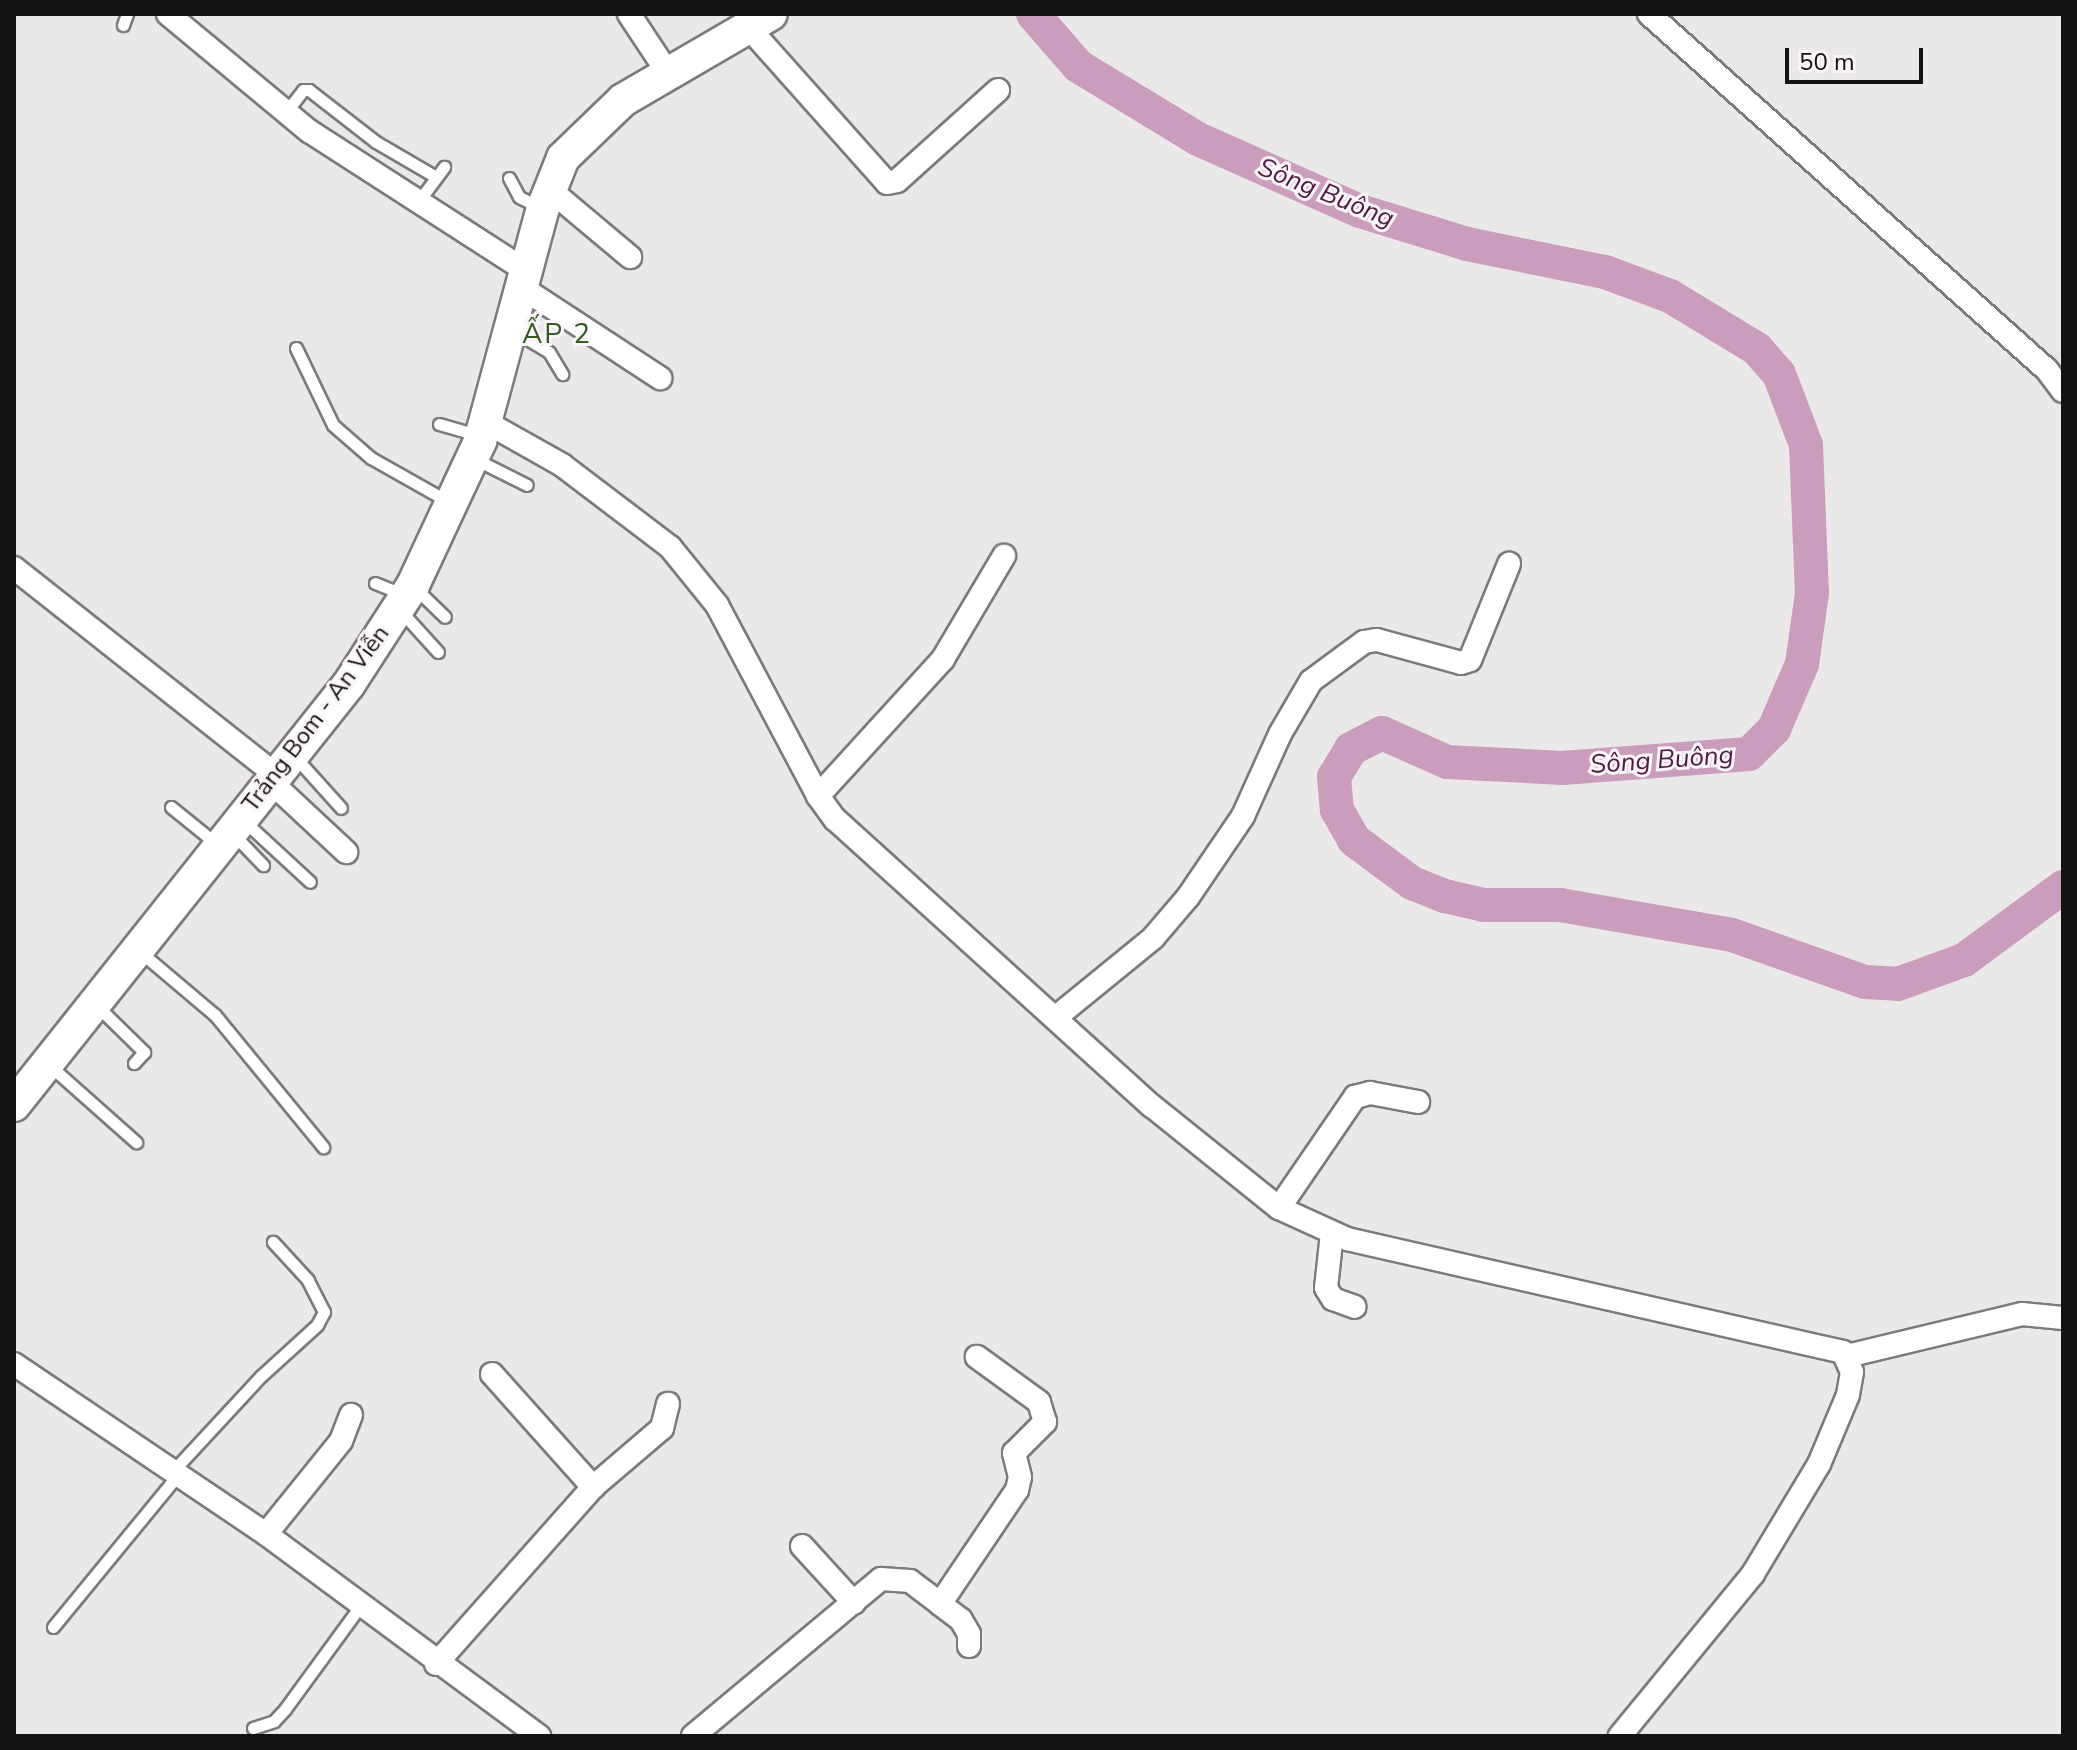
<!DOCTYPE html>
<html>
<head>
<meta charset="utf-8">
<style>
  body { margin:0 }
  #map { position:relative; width:2077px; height:1750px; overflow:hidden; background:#ebe8ea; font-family:"Nunito Sans",sans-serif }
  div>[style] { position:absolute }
  .river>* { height:34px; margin:-17px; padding:0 17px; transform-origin:17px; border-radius:17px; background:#ca9dbd }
  .roads { filter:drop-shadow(2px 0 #7d7a7c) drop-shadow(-2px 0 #7d7a7c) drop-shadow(0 2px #7d7a7c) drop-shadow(0 -2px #7d7a7c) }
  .lane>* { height:11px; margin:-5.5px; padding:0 5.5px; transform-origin:5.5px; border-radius:5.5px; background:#fff }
  .street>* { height:22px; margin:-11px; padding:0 11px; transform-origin:11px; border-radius:11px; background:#fff }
  .secondary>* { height:32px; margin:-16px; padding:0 16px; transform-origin:16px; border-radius:16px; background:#fff }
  span { translate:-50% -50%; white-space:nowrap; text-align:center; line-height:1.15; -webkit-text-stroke:6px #f9f5f8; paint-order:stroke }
  .street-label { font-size:24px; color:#141314 }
  .water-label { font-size:26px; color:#501a45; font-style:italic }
  .quarter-label { font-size:28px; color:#335c20; letter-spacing:2px }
  .frame { position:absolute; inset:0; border:16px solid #141314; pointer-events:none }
  .scale { position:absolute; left:1785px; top:48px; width:138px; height:36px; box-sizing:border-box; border:4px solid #141314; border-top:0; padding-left:10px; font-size:24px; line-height:28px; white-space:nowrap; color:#141314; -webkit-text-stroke:6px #f9f5f8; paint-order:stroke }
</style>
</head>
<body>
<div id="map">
  <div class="river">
    <div style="left:1033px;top:14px;width:69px;rotate:49.1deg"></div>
    <div style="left:1078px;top:66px;width:140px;rotate:31.3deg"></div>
    <div style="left:1198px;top:139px;width:177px;rotate:24deg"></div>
    <div style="left:1360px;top:211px;width:112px;rotate:17.1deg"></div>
    <div style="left:1467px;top:244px;width:141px;rotate:11.5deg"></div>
    <div style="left:1605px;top:272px;width:69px;rotate:20.3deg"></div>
    <div style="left:1670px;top:296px;width:102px;rotate:31.3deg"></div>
    <div style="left:1757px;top:349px;width:33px;rotate:49deg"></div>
    <div style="left:1779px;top:374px;width:76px;rotate:69.2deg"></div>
    <div style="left:1806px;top:445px;width:148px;rotate:87.7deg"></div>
    <div style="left:1812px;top:593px;width:72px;rotate:98deg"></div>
    <div style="left:1802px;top:664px;width:71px;rotate:113.3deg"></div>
    <div style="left:1774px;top:729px;width:35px;rotate:135deg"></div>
    <div style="left:1749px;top:754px;width:187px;rotate:175.7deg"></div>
    <div style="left:1563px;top:768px;width:116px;rotate:-177deg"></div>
    <div style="left:1447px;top:762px;width:71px;rotate:-156deg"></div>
    <div style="left:1382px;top:733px;width:35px;rotate:153deg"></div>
    <div style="left:1351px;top:749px;width:33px;rotate:121deg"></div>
    <div style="left:1334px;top:777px;width:33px;rotate:85deg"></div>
    <div style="left:1337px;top:810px;width:34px;rotate:60deg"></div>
    <div style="left:1354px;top:840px;width:72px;rotate:36.6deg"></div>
    <div style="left:1412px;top:883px;width:35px;rotate:22deg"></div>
    <div style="left:1445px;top:896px;width:39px;rotate:13deg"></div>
    <div style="left:1483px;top:905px;width:77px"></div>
    <div style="left:1560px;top:905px;width:175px;rotate:9.9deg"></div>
    <div style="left:1732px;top:935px;width:141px;rotate:19.5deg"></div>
    <div style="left:1865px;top:982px;width:33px;rotate:3deg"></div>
    <div style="left:1898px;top:984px;width:70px;rotate:-20deg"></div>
    <div style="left:1964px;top:960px;width:123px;rotate:-36.4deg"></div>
  </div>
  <div class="roads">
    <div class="lane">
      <div style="left:123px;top:25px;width:12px;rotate:-70deg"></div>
      <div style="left:286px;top:112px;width:28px;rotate:-52deg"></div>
      <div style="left:303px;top:90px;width:6px"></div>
      <div style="left:309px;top:90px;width:85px;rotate:37.8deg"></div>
      <div style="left:376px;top:142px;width:69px;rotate:30.3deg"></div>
      <div style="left:509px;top:178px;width:21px;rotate:62deg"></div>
      <div style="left:519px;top:197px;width:25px;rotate:26deg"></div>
      <div style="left:418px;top:202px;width:44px;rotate:-53.4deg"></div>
      <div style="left:514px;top:331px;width:41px;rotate:31deg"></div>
      <div style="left:549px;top:352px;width:26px;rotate:59deg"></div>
      <div style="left:296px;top:348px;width:85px;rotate:64.3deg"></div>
      <div style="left:333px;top:425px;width:50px;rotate:41deg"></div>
      <div style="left:371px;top:458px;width:90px;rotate:29.4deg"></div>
      <div style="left:439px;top:424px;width:40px;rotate:16deg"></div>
      <div style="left:473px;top:458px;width:60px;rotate:26.6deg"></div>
      <div style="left:375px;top:583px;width:32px;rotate:22deg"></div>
      <div style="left:416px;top:589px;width:40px;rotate:44deg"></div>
      <div style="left:399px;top:609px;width:58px;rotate:47.8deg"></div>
      <div style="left:296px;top:758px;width:67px;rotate:48deg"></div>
      <div style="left:171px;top:807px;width:62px;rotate:39.1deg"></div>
      <div style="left:243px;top:820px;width:91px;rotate:42.8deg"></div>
      <div style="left:234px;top:835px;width:42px;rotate:46deg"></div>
      <div style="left:138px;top:950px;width:101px;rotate:40.2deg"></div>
      <div style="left:215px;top:1015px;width:171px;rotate:50.7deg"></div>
      <div style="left:95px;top:1004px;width:69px;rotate:44.4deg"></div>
      <div style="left:144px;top:1052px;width:15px;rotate:132deg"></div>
      <div style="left:48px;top:1064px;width:118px;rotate:41.6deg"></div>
      <div style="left:172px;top:1472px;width:131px;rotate:-47.2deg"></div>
      <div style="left:261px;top:1376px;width:76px;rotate:-42.3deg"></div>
      <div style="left:317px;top:1325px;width:15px;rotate:-62deg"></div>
      <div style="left:324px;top:1312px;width:36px;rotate:-117deg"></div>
      <div style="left:308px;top:1280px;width:52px;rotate:-132.6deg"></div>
      <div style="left:53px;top:1627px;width:195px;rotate:-50.6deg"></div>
      <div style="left:253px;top:1728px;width:22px;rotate:-18deg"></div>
      <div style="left:274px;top:1721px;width:16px;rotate:-47deg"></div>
      <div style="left:285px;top:1709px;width:127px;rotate:-53.9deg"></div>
    </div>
    <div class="street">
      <div style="left:168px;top:14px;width:183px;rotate:39.7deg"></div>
      <div style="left:309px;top:131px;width:260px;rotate:32.8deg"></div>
      <div style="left:629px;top:14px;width:71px;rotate:56.5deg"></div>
      <div style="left:1649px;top:14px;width:534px;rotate:41.81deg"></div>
      <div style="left:2047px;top:370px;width:26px;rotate:53deg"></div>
      <div style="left:748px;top:27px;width:209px;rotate:48.3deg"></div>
      <div style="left:887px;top:183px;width:10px;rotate:-11deg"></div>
      <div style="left:897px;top:181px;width:136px;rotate:-42deg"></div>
      <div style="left:549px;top:189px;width:106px;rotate:40deg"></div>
      <div style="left:524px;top:289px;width:163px;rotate:33.2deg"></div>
      <div style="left:484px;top:421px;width:90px;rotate:29.4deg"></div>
      <div style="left:562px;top:465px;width:136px;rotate:37.2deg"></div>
      <div style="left:670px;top:547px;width:75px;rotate:51deg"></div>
      <div style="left:717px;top:605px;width:216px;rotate:62.1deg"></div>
      <div style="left:818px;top:796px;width:29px;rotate:54deg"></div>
      <div style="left:835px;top:819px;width:428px;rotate:42.2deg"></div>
      <div style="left:1152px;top:1106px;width:163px;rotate:38.8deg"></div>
      <div style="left:1279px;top:1208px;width:75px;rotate:24.5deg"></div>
      <div style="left:1347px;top:1239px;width:509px;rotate:12.83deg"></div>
      <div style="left:1843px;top:1352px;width:22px;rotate:66deg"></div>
      <div style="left:1852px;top:1372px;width:23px;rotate:100deg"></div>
      <div style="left:1848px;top:1395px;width:75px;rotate:112.8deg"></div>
      <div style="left:1819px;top:1464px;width:128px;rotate:121deg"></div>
      <div style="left:1753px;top:1574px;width:210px;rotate:129.4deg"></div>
      <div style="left:14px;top:568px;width:334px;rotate:38.3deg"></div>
      <div style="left:271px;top:782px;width:103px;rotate:43deg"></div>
      <div style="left:818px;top:796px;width:185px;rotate:-47.6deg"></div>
      <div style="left:943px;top:659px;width:120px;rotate:-59.4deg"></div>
      <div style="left:1055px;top:1018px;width:127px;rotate:-39.2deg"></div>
      <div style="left:1153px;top:938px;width:54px;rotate:-49.5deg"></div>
      <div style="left:1188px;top:897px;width:98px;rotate:-55.8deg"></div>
      <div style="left:1243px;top:816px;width:90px;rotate:-65.7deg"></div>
      <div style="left:1280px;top:734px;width:61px;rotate:-59.7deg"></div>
      <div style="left:1311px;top:681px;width:66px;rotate:-36.3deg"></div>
      <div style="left:1364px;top:642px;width:13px;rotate:-9deg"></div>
      <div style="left:1377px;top:640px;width:87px;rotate:15.3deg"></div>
      <div style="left:1461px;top:663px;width:9px;rotate:-18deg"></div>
      <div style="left:1470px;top:660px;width:104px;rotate:-67.9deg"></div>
      <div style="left:1279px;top:1208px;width:135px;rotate:-55.6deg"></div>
      <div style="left:1355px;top:1097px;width:16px;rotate:-15deg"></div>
      <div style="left:1370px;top:1093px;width:49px;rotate:10.6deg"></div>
      <div style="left:1332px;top:1233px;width:55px;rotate:96.2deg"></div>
      <div style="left:1326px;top:1288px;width:13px;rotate:58deg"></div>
      <div style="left:1333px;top:1299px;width:23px;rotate:20deg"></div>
      <div style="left:1847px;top:1356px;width:180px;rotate:-13.5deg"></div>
      <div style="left:2022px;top:1314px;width:41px;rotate:5.6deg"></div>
      <div style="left:14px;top:1364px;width:304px;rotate:34deg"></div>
      <div style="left:266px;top:1534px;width:340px;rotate:36.5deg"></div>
      <div style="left:492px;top:1374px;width:152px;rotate:48.2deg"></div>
      <div style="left:266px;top:1534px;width:119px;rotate:-51.1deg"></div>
      <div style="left:341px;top:1441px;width:28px;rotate:-69deg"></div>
      <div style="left:802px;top:1546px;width:77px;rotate:47.6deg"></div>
      <div style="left:940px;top:1604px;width:138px;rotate:-56deg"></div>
      <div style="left:1017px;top:1490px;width:13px;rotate:-77deg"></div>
      <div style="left:1020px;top:1477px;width:25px;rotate:-104deg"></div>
      <div style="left:1014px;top:1453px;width:44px;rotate:-45deg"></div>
      <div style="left:1045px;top:1422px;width:21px;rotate:-107deg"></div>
      <div style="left:1039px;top:1402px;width:77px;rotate:-144deg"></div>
      <div style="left:436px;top:1664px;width:237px;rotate:-48.4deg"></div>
      <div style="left:593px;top:1487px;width:91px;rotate:-40.5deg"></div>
      <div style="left:662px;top:1428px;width:25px;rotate:-76deg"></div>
      <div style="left:693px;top:1736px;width:245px;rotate:-39.9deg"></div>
      <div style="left:881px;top:1579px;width:29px;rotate:4deg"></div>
      <div style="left:910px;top:1581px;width:38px;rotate:37deg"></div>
      <div style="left:940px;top:1604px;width:26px;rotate:37deg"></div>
      <div style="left:961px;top:1620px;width:16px;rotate:60deg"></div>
      <div style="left:969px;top:1634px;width:12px;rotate:90deg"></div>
    </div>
    <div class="secondary">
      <div style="left:14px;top:1105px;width:538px;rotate:-51.49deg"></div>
      <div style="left:349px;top:684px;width:118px;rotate:-57.1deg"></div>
      <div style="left:413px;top:585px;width:159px;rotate:-65deg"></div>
      <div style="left:480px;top:441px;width:241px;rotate:-74.9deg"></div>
      <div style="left:543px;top:208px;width:54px;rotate:-68.2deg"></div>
      <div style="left:563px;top:158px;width:83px;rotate:-44deg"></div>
      <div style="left:623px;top:100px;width:171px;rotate:-30.2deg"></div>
    </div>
  </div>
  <div class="street-label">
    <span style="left:316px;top:719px;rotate:-53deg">Trảng Bom - An Viễn</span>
  </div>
  <div class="water-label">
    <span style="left:1326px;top:193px;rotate:22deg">Sông Buông</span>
    <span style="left:1662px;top:760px;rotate:-4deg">Sông Buông</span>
  </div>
  <div class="quarter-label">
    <span style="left:557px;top:334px">ẤP 2</span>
  </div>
  <div class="frame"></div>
  <div class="scale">50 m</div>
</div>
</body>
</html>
